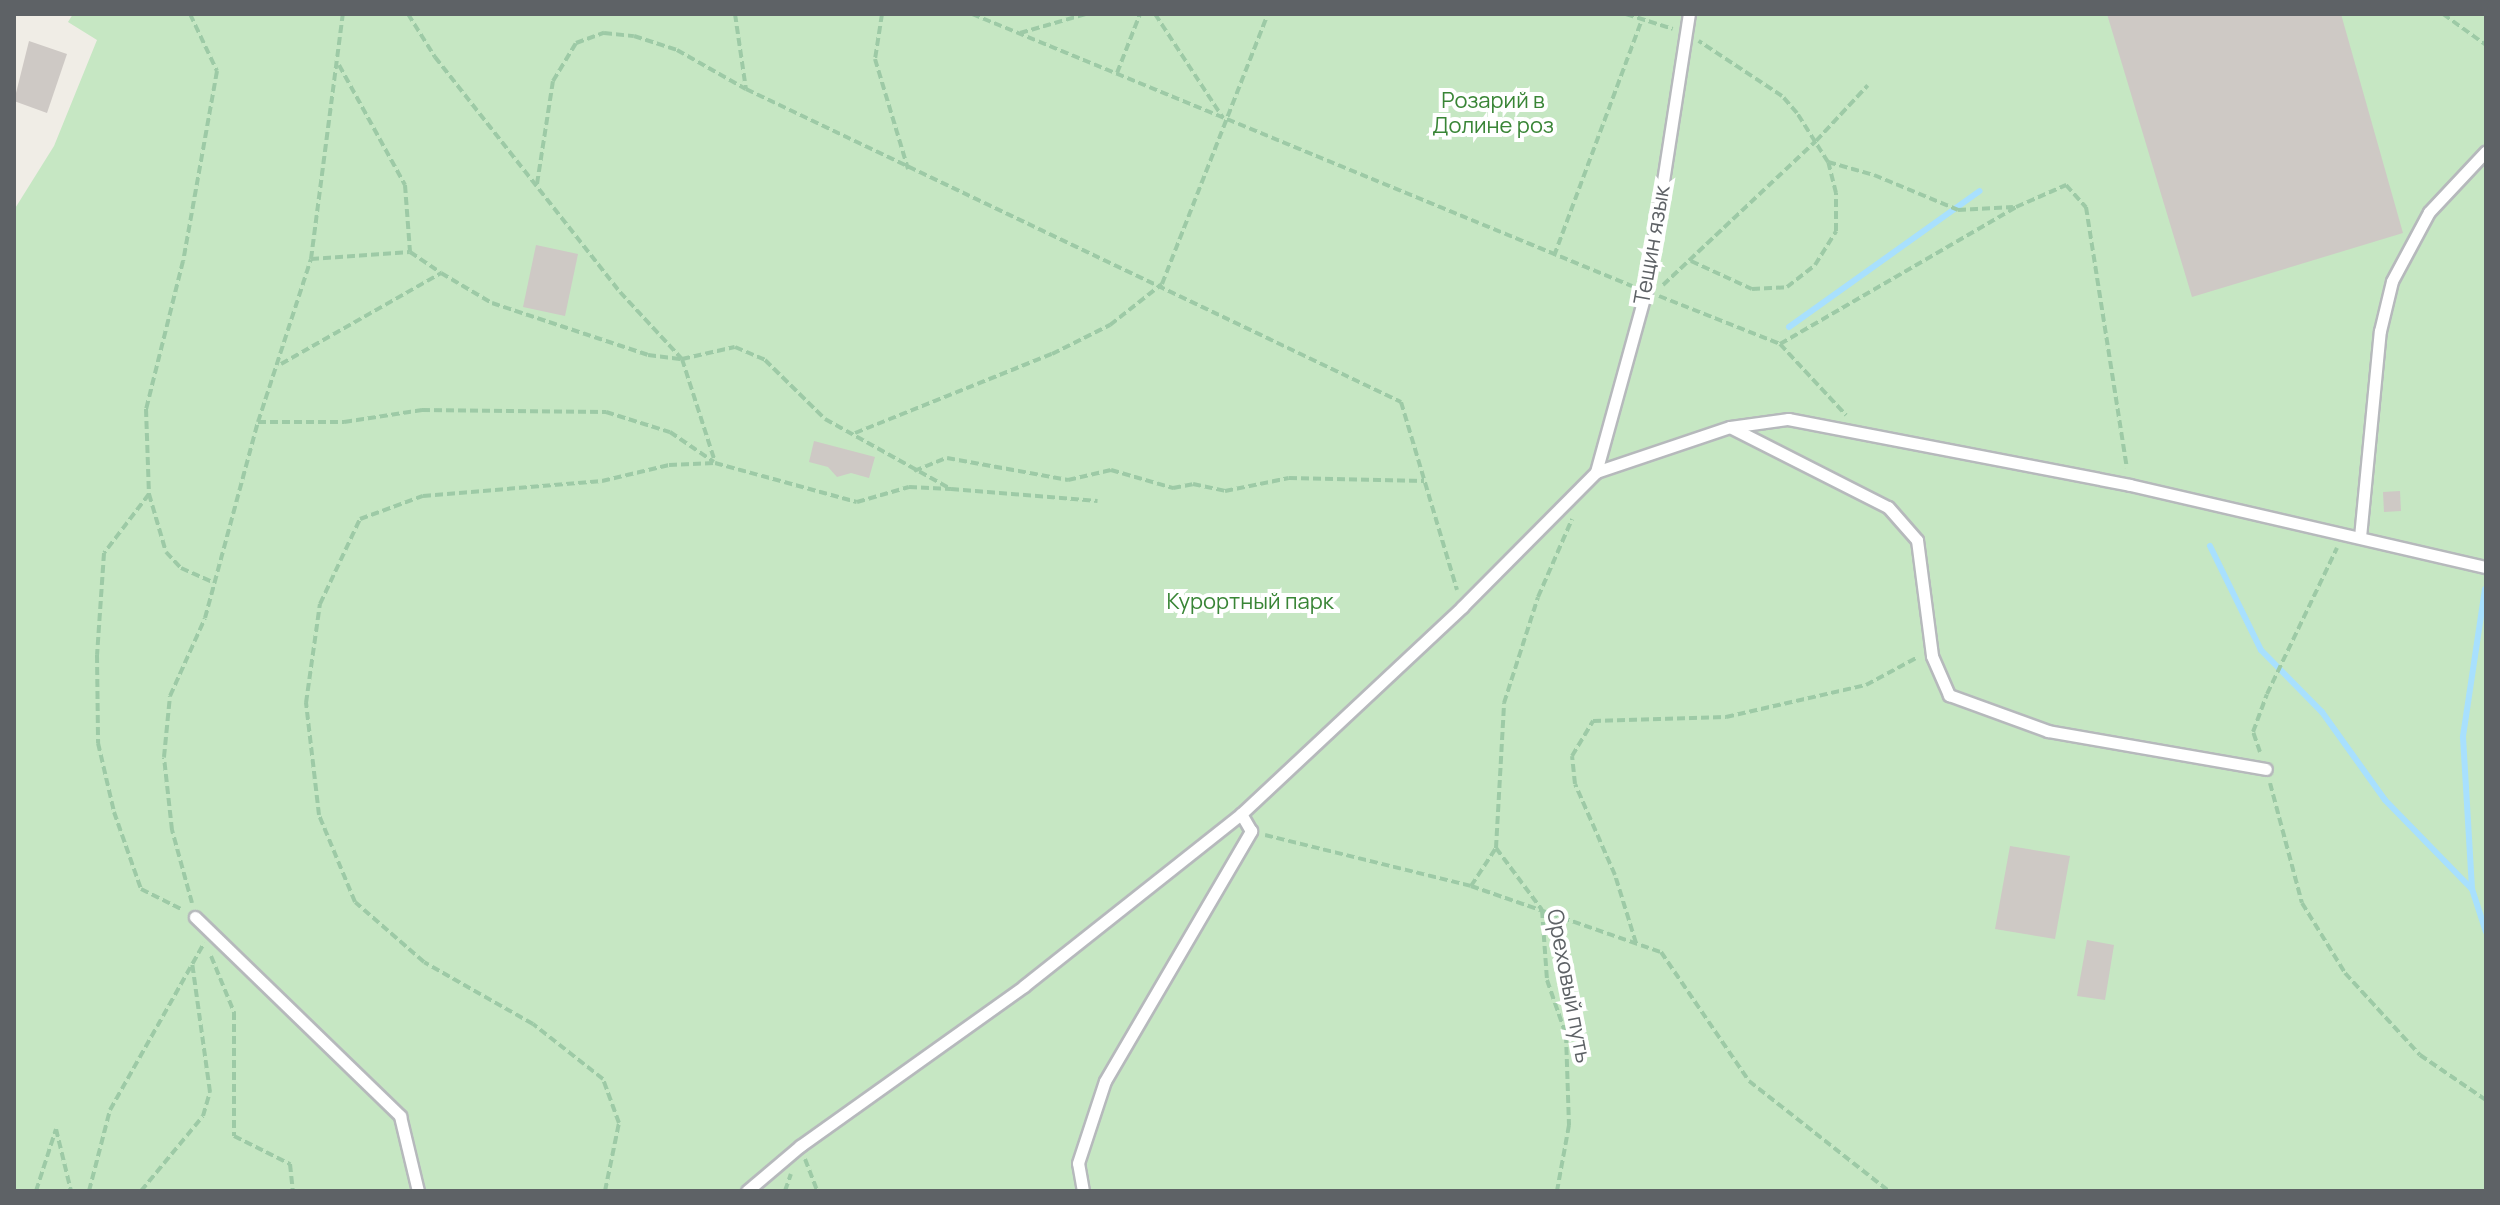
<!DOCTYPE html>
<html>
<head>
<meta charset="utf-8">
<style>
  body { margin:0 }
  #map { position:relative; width:2500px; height:1205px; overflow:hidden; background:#f0ede6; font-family:Manrope,sans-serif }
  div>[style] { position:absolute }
  .green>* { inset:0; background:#c6e7c3 }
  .stream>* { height:6px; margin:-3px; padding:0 3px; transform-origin:3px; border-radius:3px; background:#a8e0fe }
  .building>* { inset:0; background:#cec9c5 }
  .path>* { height:4px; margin-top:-2px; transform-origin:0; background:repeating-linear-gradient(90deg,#9dcaa6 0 8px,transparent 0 12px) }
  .roads { filter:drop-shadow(2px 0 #b6b9bc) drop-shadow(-2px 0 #b6b9bc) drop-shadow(0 2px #b6b9bc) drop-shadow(0 -2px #b6b9bc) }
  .service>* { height:11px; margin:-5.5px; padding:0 5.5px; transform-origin:5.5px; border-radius:5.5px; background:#fff }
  span { translate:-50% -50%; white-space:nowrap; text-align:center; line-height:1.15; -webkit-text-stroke:8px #fff; paint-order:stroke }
  .park-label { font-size:22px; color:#398536 }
  .street-label { font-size:22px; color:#5e6266 }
  .frame { position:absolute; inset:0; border:16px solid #5e6266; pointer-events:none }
</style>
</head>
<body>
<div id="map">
  <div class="green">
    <div style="clip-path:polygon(73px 14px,2486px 14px,2486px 1191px,14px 1191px,14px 210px,54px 146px,97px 40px,68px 22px)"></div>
  </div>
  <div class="stream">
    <div style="left:1789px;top:327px;width:234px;rotate:-35.5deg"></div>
    <div style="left:2210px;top:546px;width:116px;rotate:63.9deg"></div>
    <div style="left:2261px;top:650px;width:87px;rotate:45.5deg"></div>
    <div style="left:2322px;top:712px;width:108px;rotate:54.4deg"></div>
    <div style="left:2385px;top:800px;width:124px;rotate:45.7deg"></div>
    <div style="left:2485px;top:589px;width:150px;rotate:98.5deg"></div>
    <div style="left:2463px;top:737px;width:152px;rotate:86.6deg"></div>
    <div style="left:2472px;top:889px;width:45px;rotate:72deg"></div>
  </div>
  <div class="building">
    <div style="clip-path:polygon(2107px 14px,2341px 14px,2403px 233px,2192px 297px)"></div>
    <div style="clip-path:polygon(29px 41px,67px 54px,47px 113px,14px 101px)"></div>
    <div style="clip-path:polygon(536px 245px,578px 254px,565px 316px,523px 307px)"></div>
    <div style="clip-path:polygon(814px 441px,875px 457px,869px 478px,851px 473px,837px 477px,828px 467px,809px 462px)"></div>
    <div style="clip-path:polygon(2400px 491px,2401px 511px,2384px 512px,2383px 492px)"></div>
    <div style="clip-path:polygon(2010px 846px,2070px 856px,2055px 939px,1995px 929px)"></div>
    <div style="clip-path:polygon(2087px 940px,2114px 945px,2105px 1000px,2077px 996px)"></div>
  </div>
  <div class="path">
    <div style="left:190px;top:14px;width:63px;rotate:64.7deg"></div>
    <div style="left:217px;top:71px;width:193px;rotate:100.1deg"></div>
    <div style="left:183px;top:261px;width:153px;rotate:104deg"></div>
    <div style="left:146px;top:409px;width:85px;rotate:88deg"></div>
    <div style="left:149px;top:494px;width:60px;rotate:73.7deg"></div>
    <div style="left:166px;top:552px;width:22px;rotate:47deg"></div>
    <div style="left:181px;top:568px;width:36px;rotate:24deg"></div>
    <div style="left:408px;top:14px;width:51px;rotate:57.9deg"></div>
    <div style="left:435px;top:57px;width:299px;rotate:51.8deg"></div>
    <div style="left:620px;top:292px;width:91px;rotate:47.2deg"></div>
    <div style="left:682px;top:359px;width:108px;rotate:72.2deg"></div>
    <div style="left:735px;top:14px;width:76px;rotate:81.7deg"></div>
    <div style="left:746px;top:89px;width:726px;rotate:25.54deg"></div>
    <div style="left:1401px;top:402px;width:196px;rotate:73.4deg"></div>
    <div style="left:882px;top:14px;width:46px;rotate:98.8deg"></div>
    <div style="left:875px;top:59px;width:115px;rotate:73.3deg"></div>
    <div style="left:972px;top:14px;width:714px;rotate:22.4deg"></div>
    <div style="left:1155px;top:14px;width:124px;rotate:56.8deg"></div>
    <div style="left:1626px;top:14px;width:49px;rotate:17.7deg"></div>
    <div style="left:2443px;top:14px;width:53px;rotate:35.8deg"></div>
    <div style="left:1020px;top:33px;width:69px;rotate:-16.1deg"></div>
    <div style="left:339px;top:65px;width:137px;rotate:61.2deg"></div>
    <div style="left:405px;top:185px;width:67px;rotate:85.7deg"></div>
    <div style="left:410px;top:252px;width:37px;rotate:34deg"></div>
    <div style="left:1117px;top:73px;width:63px;rotate:-68.7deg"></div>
    <div style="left:1828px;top:162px;width:48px;rotate:15.8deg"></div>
    <div style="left:1874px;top:175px;width:91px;rotate:22.6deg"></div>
    <div style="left:1958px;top:210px;width:55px;rotate:-3.1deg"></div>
    <div style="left:537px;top:184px;width:104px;rotate:-81.2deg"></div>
    <div style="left:553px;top:81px;width:44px;rotate:-58.8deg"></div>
    <div style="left:576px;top:43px;width:30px;rotate:-20deg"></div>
    <div style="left:604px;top:33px;width:30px;rotate:6deg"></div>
    <div style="left:634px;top:36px;width:45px;rotate:18deg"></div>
    <div style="left:677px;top:50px;width:79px;rotate:29.5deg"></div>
    <div style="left:1554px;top:256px;width:253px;rotate:-69.6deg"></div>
    <div style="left:311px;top:259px;width:99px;rotate:-4deg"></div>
    <div style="left:1691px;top:261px;width:67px;rotate:24.7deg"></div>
    <div style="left:1752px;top:289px;width:35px;rotate:-3deg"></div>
    <div style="left:1787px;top:287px;width:36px;rotate:-38deg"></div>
    <div style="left:1815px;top:265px;width:40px;rotate:-58deg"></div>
    <div style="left:1836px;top:231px;width:38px;rotate:-90deg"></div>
    <div style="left:1836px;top:193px;width:32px;rotate:-104deg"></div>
    <div style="left:1828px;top:162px;width:58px;rotate:-122.3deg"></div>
    <div style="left:1797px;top:113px;width:23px;rotate:-131deg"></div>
    <div style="left:1782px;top:96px;width:100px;rotate:-146.5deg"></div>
    <div style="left:1663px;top:285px;width:210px;rotate:-43.3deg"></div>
    <div style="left:1816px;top:141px;width:76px;rotate:-47.1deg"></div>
    <div style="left:1659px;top:296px;width:130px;rotate:21.6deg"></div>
    <div style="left:1780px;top:344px;width:97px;rotate:47.1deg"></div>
    <div style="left:1780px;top:344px;width:273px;rotate:-30.1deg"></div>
    <div style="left:2016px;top:207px;width:55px;rotate:-23.7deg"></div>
    <div style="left:2066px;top:185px;width:30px;rotate:48deg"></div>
    <div style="left:2086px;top:207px;width:264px;rotate:81.1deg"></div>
    <div style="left:281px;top:364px;width:184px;rotate:-29.6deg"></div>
    <div style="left:441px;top:273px;width:59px;rotate:30.5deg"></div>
    <div style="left:492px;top:303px;width:164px;rotate:18.4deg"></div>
    <div style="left:648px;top:355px;width:34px;rotate:7deg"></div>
    <div style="left:682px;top:359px;width:54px;rotate:-12.8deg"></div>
    <div style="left:735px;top:347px;width:33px;rotate:23deg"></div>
    <div style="left:765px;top:360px;width:84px;rotate:44.5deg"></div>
    <div style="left:825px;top:419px;width:144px;rotate:29.1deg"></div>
    <div style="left:951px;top:489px;width:147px;rotate:4.7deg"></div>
    <div style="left:258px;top:422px;width:86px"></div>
    <div style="left:344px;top:422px;width:79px;rotate:-8.7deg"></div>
    <div style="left:422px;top:410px;width:184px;rotate:0.6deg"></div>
    <div style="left:606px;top:412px;width:67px;rotate:17.4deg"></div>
    <div style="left:670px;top:432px;width:53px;rotate:34.3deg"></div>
    <div style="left:855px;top:433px;width:212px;rotate:-21.9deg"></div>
    <div style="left:1052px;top:354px;width:65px;rotate:-26.6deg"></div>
    <div style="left:1110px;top:325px;width:66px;rotate:-38.3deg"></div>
    <div style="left:1162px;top:284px;width:290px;rotate:-68.6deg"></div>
    <div style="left:914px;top:471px;width:35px;rotate:-22deg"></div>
    <div style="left:947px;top:458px;width:123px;rotate:10.3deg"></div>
    <div style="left:1068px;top:480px;width:44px;rotate:-13.1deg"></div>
    <div style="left:1111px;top:470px;width:65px;rotate:16.2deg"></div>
    <div style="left:1173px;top:488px;width:20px;rotate:-11deg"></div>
    <div style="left:1193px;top:484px;width:33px;rotate:12deg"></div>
    <div style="left:1225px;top:491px;width:65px;rotate:-11.5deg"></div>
    <div style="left:1289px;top:478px;width:135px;rotate:1.3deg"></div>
    <div style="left:149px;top:494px;width:74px;rotate:127.3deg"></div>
    <div style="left:104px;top:553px;width:102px;rotate:93.9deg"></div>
    <div style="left:97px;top:655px;width:88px;rotate:89.3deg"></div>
    <div style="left:98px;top:743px;width:71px;rotate:76.9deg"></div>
    <div style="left:114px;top:812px;width:82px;rotate:70.7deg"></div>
    <div style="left:141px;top:889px;width:47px;rotate:26.6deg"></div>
    <div style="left:2260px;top:752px;width:21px;rotate:-109deg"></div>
    <div style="left:2253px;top:732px;width:40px;rotate:-69.8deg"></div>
    <div style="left:2267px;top:694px;width:162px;rotate:-64.4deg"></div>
    <div style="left:2270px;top:783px;width:124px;rotate:75.1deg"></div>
    <div style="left:2302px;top:903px;width:82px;rotate:58.4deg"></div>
    <div style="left:2345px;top:973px;width:111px;rotate:47.6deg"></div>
    <div style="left:2420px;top:1055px;width:80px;rotate:34.3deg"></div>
    <div style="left:1265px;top:835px;width:212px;rotate:13.9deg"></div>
    <div style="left:1471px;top:886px;width:45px;rotate:-56.7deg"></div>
    <div style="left:1496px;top:848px;width:145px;rotate:-86.8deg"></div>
    <div style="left:1504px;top:703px;width:111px;rotate:-72.2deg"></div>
    <div style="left:1538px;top:597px;width:85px;rotate:-66.4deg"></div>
    <div style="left:1496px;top:848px;width:77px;rotate:53.4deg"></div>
    <div style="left:1542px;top:910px;width:70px;rotate:85.9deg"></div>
    <div style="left:1547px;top:980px;width:58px;rotate:70.9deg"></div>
    <div style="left:1566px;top:1035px;width:90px;rotate:88.1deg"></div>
    <div style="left:1569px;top:1125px;width:67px;rotate:100.3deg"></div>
    <div style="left:1471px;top:886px;width:201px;rotate:19.2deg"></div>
    <div style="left:1661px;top:952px;width:156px;rotate:55.7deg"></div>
    <div style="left:1749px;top:1081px;width:178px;rotate:38.2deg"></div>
    <div style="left:192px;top:903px;width:76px;rotate:-105.3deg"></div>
    <div style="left:172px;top:830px;width:73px;rotate:-96.3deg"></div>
    <div style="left:164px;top:757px;width:61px;rotate:-84.4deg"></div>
    <div style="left:170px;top:696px;width:85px;rotate:-65.8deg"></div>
    <div style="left:205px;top:618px;width:203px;rotate:-74.9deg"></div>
    <div style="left:258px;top:422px;width:171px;rotate:-72deg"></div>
    <div style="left:311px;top:259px;width:247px;rotate:-82.6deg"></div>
    <div style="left:1636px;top:943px;width:71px;rotate:-107.2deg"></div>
    <div style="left:1615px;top:875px;width:99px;rotate:-113.7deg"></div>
    <div style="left:1575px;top:784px;width:28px;rotate:-96deg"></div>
    <div style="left:1572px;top:756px;width:41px;rotate:-59deg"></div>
    <div style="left:1593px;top:721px;width:133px;rotate:-1.7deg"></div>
    <div style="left:1726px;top:717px;width:144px;rotate:-12.9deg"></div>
    <div style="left:1866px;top:685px;width:57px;rotate:-28.4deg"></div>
    <div style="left:211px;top:956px;width:61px;rotate:67.7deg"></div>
    <div style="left:234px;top:1012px;width:124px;rotate:90deg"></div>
    <div style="left:234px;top:1136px;width:63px;rotate:26.6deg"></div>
    <div style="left:290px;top:1164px;width:27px;rotate:84deg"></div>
    <div style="left:805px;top:1159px;width:34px;rotate:69deg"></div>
    <div style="left:36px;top:1191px;width:65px;rotate:-72.1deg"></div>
    <div style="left:56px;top:1129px;width:64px;rotate:76.4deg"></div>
    <div style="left:89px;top:1191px;width:84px;rotate:-75.5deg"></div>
    <div style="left:110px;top:1110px;width:192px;rotate:-60.6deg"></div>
    <div style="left:141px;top:1191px;width:97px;rotate:-50.4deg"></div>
    <div style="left:203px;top:1116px;width:25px;rotate:-74deg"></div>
    <div style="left:210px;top:1092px;width:130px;rotate:-97.9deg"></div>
    <div style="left:605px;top:1191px;width:69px;rotate:-78.4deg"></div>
    <div style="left:619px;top:1123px;width:47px;rotate:-110deg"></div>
    <div style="left:603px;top:1079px;width:89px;rotate:-141.8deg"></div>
    <div style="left:533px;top:1024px;width:125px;rotate:-150.4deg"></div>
    <div style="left:424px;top:962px;width:91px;rotate:-139deg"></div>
    <div style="left:355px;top:902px;width:94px;rotate:-112.5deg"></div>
    <div style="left:319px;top:815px;width:113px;rotate:-96.6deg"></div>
    <div style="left:306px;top:703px;width:100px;rotate:-82deg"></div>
    <div style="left:320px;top:604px;width:94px;rotate:-64.8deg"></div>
    <div style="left:360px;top:519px;width:67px;rotate:-20.1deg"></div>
    <div style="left:423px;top:496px;width:180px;rotate:-4.8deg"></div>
    <div style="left:602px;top:481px;width:69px;rotate:-13.4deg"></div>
    <div style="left:669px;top:465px;width:46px;rotate:-2.5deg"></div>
    <div style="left:715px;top:463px;width:147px;rotate:15.4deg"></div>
    <div style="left:857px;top:502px;width:54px;rotate:-16.1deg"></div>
    <div style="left:909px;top:487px;width:42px;rotate:2.7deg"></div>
    <div style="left:785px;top:1191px;width:18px;rotate:-71deg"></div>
  </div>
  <div class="roads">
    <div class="service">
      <div style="left:1730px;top:427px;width:177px;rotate:26.9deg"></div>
      <div style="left:1888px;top:507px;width:44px;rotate:48.7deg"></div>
      <div style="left:1917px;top:540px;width:117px;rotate:82.6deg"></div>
      <div style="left:1932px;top:656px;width:43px;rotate:66.4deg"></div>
      <div style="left:1949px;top:695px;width:105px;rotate:20deg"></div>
      <div style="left:2048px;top:731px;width:221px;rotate:9.9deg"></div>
      <div style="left:1596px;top:472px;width:188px;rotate:-74.6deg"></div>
      <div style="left:1646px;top:291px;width:280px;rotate:-81.2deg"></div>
      <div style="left:2360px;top:537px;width:207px;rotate:-84.5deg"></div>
      <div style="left:2380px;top:331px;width:51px;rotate:-76.5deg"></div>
      <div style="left:2392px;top:281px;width:78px;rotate:-61.8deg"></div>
      <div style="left:2429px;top:212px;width:83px;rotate:-46.9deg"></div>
      <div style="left:195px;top:917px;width:286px;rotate:44.1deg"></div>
      <div style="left:400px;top:1116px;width:77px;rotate:76.5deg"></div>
      <div style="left:747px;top:1191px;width:70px;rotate:-40.3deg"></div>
      <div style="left:800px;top:1146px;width:275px;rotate:-35.5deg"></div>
      <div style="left:1024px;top:986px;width:277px;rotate:-38.4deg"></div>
      <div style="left:1241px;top:814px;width:303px;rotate:-43.1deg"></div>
      <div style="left:1462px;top:607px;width:190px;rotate:-45.2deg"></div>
      <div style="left:1596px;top:472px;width:141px;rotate:-18.6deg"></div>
      <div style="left:1730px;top:427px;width:59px;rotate:-7.9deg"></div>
      <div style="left:1788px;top:419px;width:348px;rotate:10.9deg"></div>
      <div style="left:2130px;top:485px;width:365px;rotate:13deg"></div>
      <div style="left:1083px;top:1191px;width:28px;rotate:-100deg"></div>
      <div style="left:1078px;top:1163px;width:86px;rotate:-71.8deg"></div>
      <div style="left:1105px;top:1081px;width:290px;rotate:-59.7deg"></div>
      <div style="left:1251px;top:831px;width:20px;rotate:-120deg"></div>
    </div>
  </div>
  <div class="park-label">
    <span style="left:1493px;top:113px">Розарий в<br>Долине роз</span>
    <span style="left:1250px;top:602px">Курортный парк</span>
  </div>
  <div class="street-label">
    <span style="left:1652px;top:245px;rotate:-80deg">Тещин язык</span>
    <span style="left:1569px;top:986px;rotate:79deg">Ореховый путь</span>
  </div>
  <div class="frame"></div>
</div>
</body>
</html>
